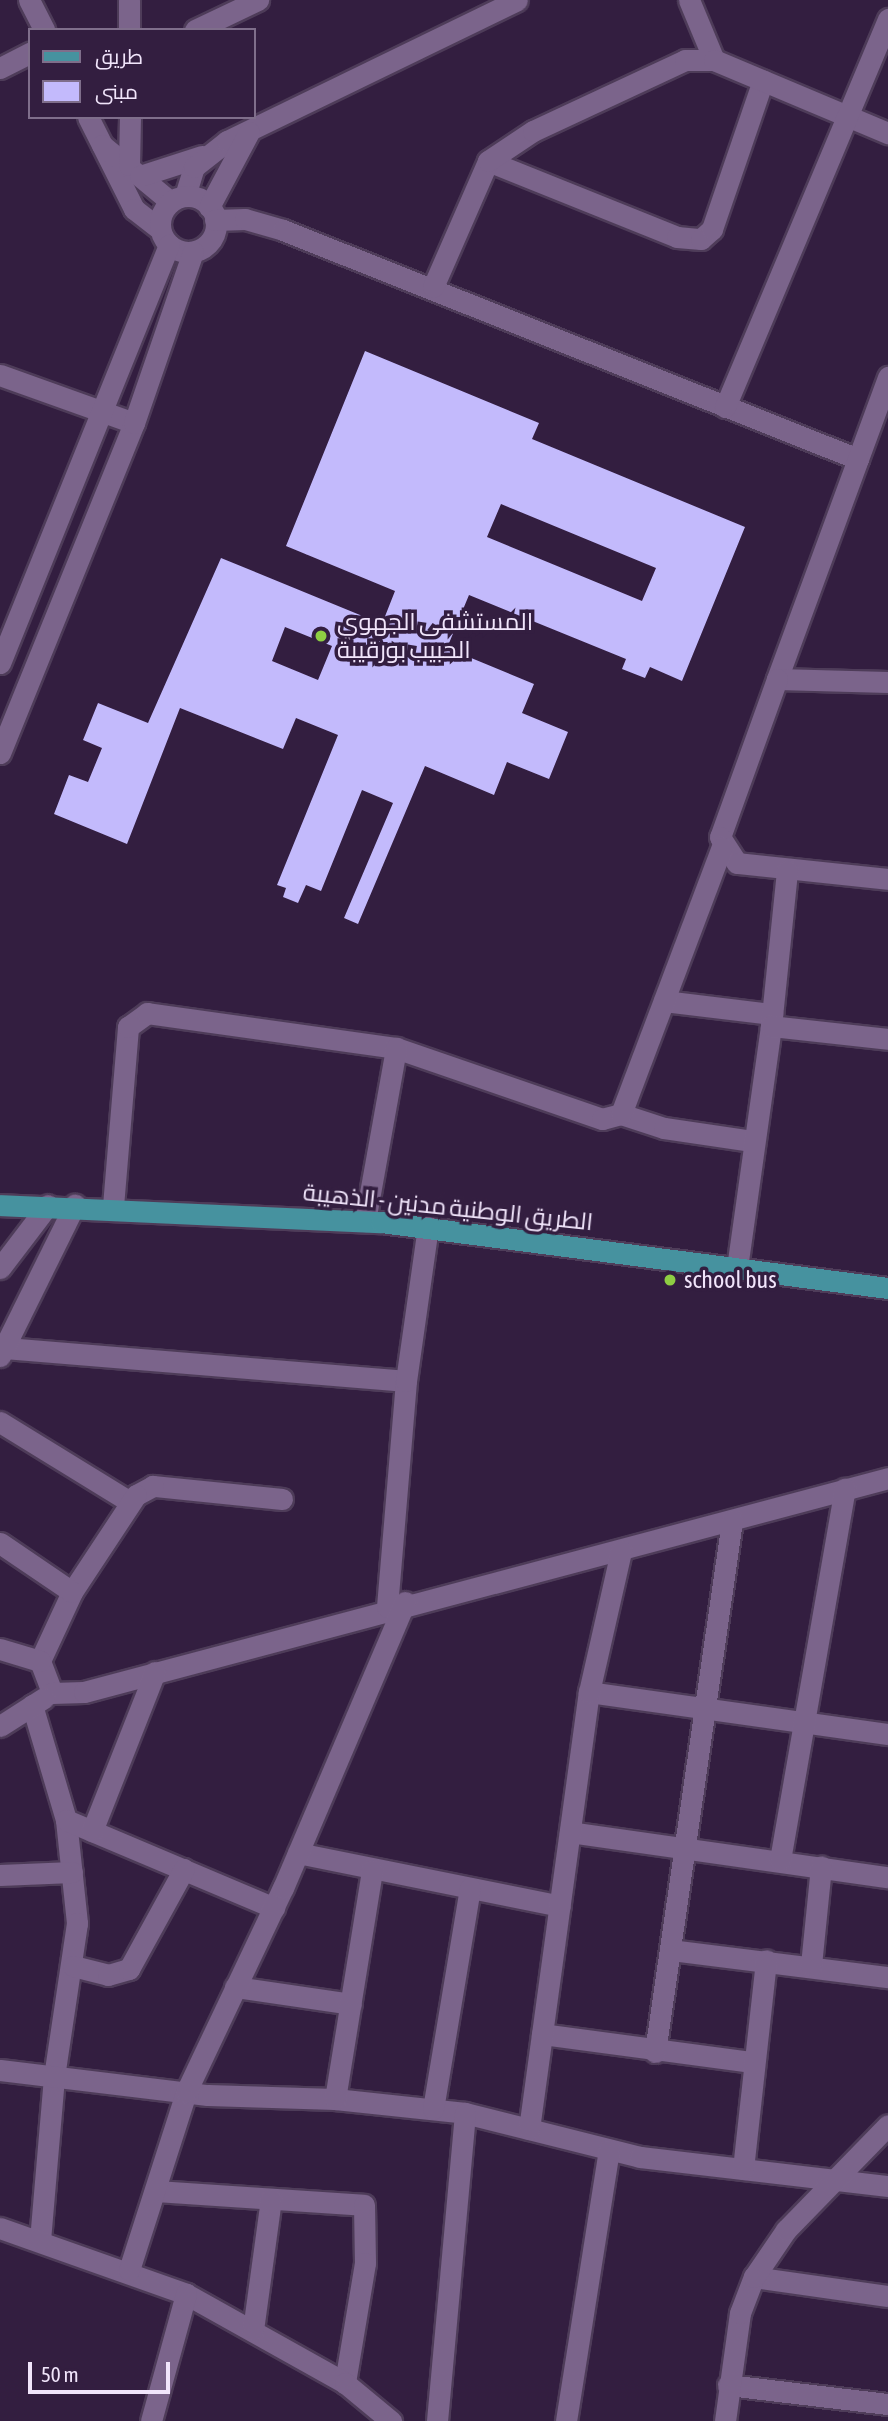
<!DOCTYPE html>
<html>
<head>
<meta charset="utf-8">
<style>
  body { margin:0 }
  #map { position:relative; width:888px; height:2421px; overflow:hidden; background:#331e40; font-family:"Asap Condensed",Cairo,sans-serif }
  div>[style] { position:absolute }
  .building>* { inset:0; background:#c3bafc }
  .roads { filter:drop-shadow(2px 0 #4e3c59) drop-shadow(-2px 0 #4e3c59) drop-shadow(0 2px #4e3c59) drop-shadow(0 -2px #4e3c59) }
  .minor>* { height:21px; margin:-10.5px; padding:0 10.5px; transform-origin:10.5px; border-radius:10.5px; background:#7b648b }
  .minor>.ring { margin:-10.5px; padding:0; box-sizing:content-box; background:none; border:21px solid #7b648b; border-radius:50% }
  .major>* { height:21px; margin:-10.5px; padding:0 10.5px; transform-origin:10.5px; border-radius:10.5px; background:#46929f }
  .dots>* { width:19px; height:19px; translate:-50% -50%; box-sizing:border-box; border:4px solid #331e40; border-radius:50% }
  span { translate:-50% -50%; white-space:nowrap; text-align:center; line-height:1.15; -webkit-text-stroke:7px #331e40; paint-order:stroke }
  .poi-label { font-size:24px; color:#f1e5fb }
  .left { translate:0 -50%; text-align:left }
  .street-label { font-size:24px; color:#f1e5fb }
  .legend { position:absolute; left:28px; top:28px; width:228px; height:91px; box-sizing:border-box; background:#331e40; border:2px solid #7f6e8b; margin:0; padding:9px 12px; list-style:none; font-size:21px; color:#f1e5fb }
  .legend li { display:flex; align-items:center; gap:14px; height:35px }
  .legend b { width:35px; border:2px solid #7f6e8b }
  .scale { position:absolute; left:28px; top:2362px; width:142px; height:32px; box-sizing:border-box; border:4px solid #f1e5fb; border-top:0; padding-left:9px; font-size:21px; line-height:24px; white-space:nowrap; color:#f1e5fb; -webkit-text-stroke:5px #331e40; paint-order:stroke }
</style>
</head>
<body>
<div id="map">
  <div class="building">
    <div style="clip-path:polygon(evenodd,365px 351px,539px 423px,532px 439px,745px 527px,682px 681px,650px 667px,645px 678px,622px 669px,626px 659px,469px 595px,447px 648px,534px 684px,522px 713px,568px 732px,549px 779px,507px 762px,494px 795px,425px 766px,358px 924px,344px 918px,393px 803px,362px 790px,321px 891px,306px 885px,298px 903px,283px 897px,286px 888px,277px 885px,338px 735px,296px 718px,283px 749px,180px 708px,127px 844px,54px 814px,69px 775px,88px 782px,102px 748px,83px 740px,98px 703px,148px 723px,221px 558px,382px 624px,395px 591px,286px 546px,365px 351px,501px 504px,656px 568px,642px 601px,487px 537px,501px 504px,365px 351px,285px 627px,332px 646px,318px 680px,272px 661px,285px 627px)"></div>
  </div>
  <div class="roads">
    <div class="minor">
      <div style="left:29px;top:0;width:34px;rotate:63deg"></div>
      <div style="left:129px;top:0;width:30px;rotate:90deg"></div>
      <div style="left:689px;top:0;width:65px;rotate:67.4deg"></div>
      <div style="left:195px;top:30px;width:70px;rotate:-25.5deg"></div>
      <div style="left:0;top:68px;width:34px;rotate:-27deg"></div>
      <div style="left:88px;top:117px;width:103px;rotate:63.4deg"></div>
      <div style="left:134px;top:209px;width:33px;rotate:38deg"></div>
      <div style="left:102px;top:145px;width:89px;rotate:39.6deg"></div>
      <div style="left:488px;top:161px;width:204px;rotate:21.9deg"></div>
      <div style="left:677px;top:237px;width:24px;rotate:5deg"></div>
      <div style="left:701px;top:239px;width:15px;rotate:-42deg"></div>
      <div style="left:712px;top:229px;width:157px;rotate:-71.1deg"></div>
      <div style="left:129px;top:165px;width:48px;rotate:-88.8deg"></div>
      <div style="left:140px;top:176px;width:65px;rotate:-17.9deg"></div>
      <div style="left:185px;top:196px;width:30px;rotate:-73deg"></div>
      <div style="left:194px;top:167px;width:42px;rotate:-38.2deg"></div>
      <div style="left:227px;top:141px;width:322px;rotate:-25.9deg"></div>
      <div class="ring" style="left:160px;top:196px;width:35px;height:35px"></div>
      <div style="left:209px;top:207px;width:85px;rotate:-61.9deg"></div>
      <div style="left:215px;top:220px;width:30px;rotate:-2deg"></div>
      <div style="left:245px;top:219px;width:40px;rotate:16deg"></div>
      <div style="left:283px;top:230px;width:619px;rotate:21.72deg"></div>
      <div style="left:433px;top:287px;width:137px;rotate:-66.4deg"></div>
      <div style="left:488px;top:161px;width:54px;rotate:-33.7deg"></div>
      <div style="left:533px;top:131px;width:168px;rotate:-25deg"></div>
      <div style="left:685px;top:60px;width:29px"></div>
      <div style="left:714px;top:60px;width:189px;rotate:22.8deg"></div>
      <div style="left:0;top:375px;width:142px;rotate:19.7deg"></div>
      <div style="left:725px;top:407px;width:421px;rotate:-67.2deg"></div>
      <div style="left:0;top:663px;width:451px;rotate:-68deg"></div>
      <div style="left:777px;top:679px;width:322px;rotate:-69.8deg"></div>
      <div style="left:888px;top:682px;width:111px;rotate:-178.5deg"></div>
      <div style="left:777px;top:679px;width:168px;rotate:109.8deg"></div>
      <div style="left:720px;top:837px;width:31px;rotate:57deg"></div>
      <div style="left:737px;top:863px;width:152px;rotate:6deg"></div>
      <div style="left:0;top:753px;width:356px;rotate:-67.9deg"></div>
      <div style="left:134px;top:423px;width:181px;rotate:-71deg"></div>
      <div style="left:664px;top:1001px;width:109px;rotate:6.9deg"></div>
      <div style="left:771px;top:1026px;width:156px;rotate:-84.1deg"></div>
      <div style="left:621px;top:1114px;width:45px;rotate:18deg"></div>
      <div style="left:664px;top:1128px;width:89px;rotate:8.4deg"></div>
      <div style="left:113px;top:1206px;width:180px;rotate:-85.2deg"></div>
      <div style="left:128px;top:1027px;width:24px;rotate:-36deg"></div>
      <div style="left:147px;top:1013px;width:251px;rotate:8deg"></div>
      <div style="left:396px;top:1048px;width:218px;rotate:19deg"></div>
      <div style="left:602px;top:1119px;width:20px;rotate:-15deg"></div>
      <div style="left:621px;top:1114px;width:285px;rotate:-69.3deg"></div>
      <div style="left:365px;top:1221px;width:176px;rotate:-79.8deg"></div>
      <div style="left:0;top:1268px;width:79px;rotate:-52.7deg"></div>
      <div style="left:737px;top:1268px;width:244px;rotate:-82deg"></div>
      <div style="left:771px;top:1026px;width:118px;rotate:6.3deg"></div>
      <div style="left:5px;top:1348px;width:402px;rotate:4.7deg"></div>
      <div style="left:0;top:1356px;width:169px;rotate:-63.7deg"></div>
      <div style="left:0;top:1422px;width:153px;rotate:31.6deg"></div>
      <div style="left:282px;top:1499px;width:130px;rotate:-174.2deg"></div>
      <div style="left:153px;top:1486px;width:19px;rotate:152deg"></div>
      <div style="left:136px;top:1495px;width:116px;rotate:123.4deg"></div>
      <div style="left:72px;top:1592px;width:76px;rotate:114.9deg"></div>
      <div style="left:40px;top:1661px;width:34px;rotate:69deg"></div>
      <div style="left:52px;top:1693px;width:32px;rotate:-2deg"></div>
      <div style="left:84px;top:1692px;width:832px;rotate:-14.9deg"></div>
      <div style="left:0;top:1543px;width:87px;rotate:34.2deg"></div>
      <div style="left:387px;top:1607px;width:227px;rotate:-85.2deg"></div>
      <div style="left:406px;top:1381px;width:156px;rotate:-81.9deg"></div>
      <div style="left:0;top:1649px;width:42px;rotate:16.7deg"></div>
      <div style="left:589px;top:1692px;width:302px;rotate:8deg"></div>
      <div style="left:32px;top:1705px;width:120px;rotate:73.5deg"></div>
      <div style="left:66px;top:1820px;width:104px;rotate:83.9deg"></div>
      <div style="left:77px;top:1923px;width:156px;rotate:98.5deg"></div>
      <div style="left:54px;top:2077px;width:163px;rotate:94.9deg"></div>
      <div style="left:0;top:1726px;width:52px;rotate:-32.5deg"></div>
      <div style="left:66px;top:1820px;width:226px;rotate:22.9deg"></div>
      <div style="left:92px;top:1831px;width:171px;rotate:-68.4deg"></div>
      <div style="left:570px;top:1832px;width:321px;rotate:8.1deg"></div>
      <div style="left:298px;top:1853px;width:267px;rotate:11.4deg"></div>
      <div style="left:780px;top:1860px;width:377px;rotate:-80.1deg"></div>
      <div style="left:0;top:1875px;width:72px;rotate:-2.4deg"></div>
      <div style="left:670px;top:1950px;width:220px;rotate:7.1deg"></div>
      <div style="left:811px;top:1965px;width:99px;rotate:-84.2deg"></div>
      <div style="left:73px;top:1966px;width:36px;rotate:14deg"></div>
      <div style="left:108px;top:1975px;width:22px;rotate:-16deg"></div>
      <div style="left:129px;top:1969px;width:114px;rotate:-61.2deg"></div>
      <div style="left:235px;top:1987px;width:117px;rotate:8.3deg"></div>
      <div style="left:542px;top:2034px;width:213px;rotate:7.6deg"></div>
      <div style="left:655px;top:2052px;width:537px;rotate:-81.75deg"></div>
      <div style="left:0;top:2070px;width:209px;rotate:6.9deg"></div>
      <div style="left:208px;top:2095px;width:127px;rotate:1.8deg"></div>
      <div style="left:335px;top:2099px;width:131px;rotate:6.1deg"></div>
      <div style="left:465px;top:2113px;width:180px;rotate:14.1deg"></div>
      <div style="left:640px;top:2157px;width:250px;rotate:6.7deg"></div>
      <div style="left:335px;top:2099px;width:232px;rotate:-80.8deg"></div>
      <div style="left:433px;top:2109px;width:224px;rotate:-80.5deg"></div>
      <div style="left:529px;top:2129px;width:441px;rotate:-82.2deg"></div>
      <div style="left:589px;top:1692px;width:145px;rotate:-77.2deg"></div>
      <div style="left:743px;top:2169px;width:210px;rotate:-83.7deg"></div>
      <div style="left:155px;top:2191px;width:209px;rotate:3.8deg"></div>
      <div style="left:364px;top:2205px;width:58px;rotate:89deg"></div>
      <div style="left:365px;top:2263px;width:122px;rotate:99.5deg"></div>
      <div style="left:0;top:2228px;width:197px;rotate:19.5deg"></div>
      <div style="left:186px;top:2294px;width:182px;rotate:29.2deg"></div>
      <div style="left:345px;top:2383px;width:60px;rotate:39.6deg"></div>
      <div style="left:129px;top:2270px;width:187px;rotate:-72.2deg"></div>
      <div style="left:186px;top:2092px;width:226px;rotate:-64.6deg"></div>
      <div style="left:283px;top:1888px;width:311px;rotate:-66.9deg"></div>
      <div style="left:754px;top:2277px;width:135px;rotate:8.1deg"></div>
      <div style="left:253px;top:2330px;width:132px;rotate:-82.2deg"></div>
      <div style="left:728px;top:2385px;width:161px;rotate:6.8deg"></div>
      <div style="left:151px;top:2421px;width:132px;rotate:-74.6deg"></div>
      <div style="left:437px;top:2421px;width:309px;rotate:-84.8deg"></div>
      <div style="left:566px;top:2421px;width:274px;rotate:-81deg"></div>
      <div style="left:725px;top:2421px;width:109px;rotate:-82.1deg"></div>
      <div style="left:740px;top:2313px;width:39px;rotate:-69deg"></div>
      <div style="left:754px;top:2277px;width:57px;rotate:-55.8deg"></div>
      <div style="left:786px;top:2230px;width:146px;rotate:-45.8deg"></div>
    </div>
    <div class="major">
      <div style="left:0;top:1205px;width:381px;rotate:2.6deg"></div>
      <div style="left:381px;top:1222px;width:511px;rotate:7.42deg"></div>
    </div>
  </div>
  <div class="dots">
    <div style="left:321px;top:636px;background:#8ece43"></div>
    <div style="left:670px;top:1280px;background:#8ece43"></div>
  </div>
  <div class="poi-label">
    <span class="left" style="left:337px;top:636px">المستشفى الجهوي<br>الحبيب بورقيبة</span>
    <span class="left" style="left:684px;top:1280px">school bus</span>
  </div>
  <div class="street-label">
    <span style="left:448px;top:1207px;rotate:6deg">الطريق الوطنية مدنين - الذهيبة</span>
  </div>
  <ul class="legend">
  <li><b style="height:9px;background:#46929f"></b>طريق</li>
  <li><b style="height:19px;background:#c3bafc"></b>مبنى</li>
  </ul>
  <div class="scale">50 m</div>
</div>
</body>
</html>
